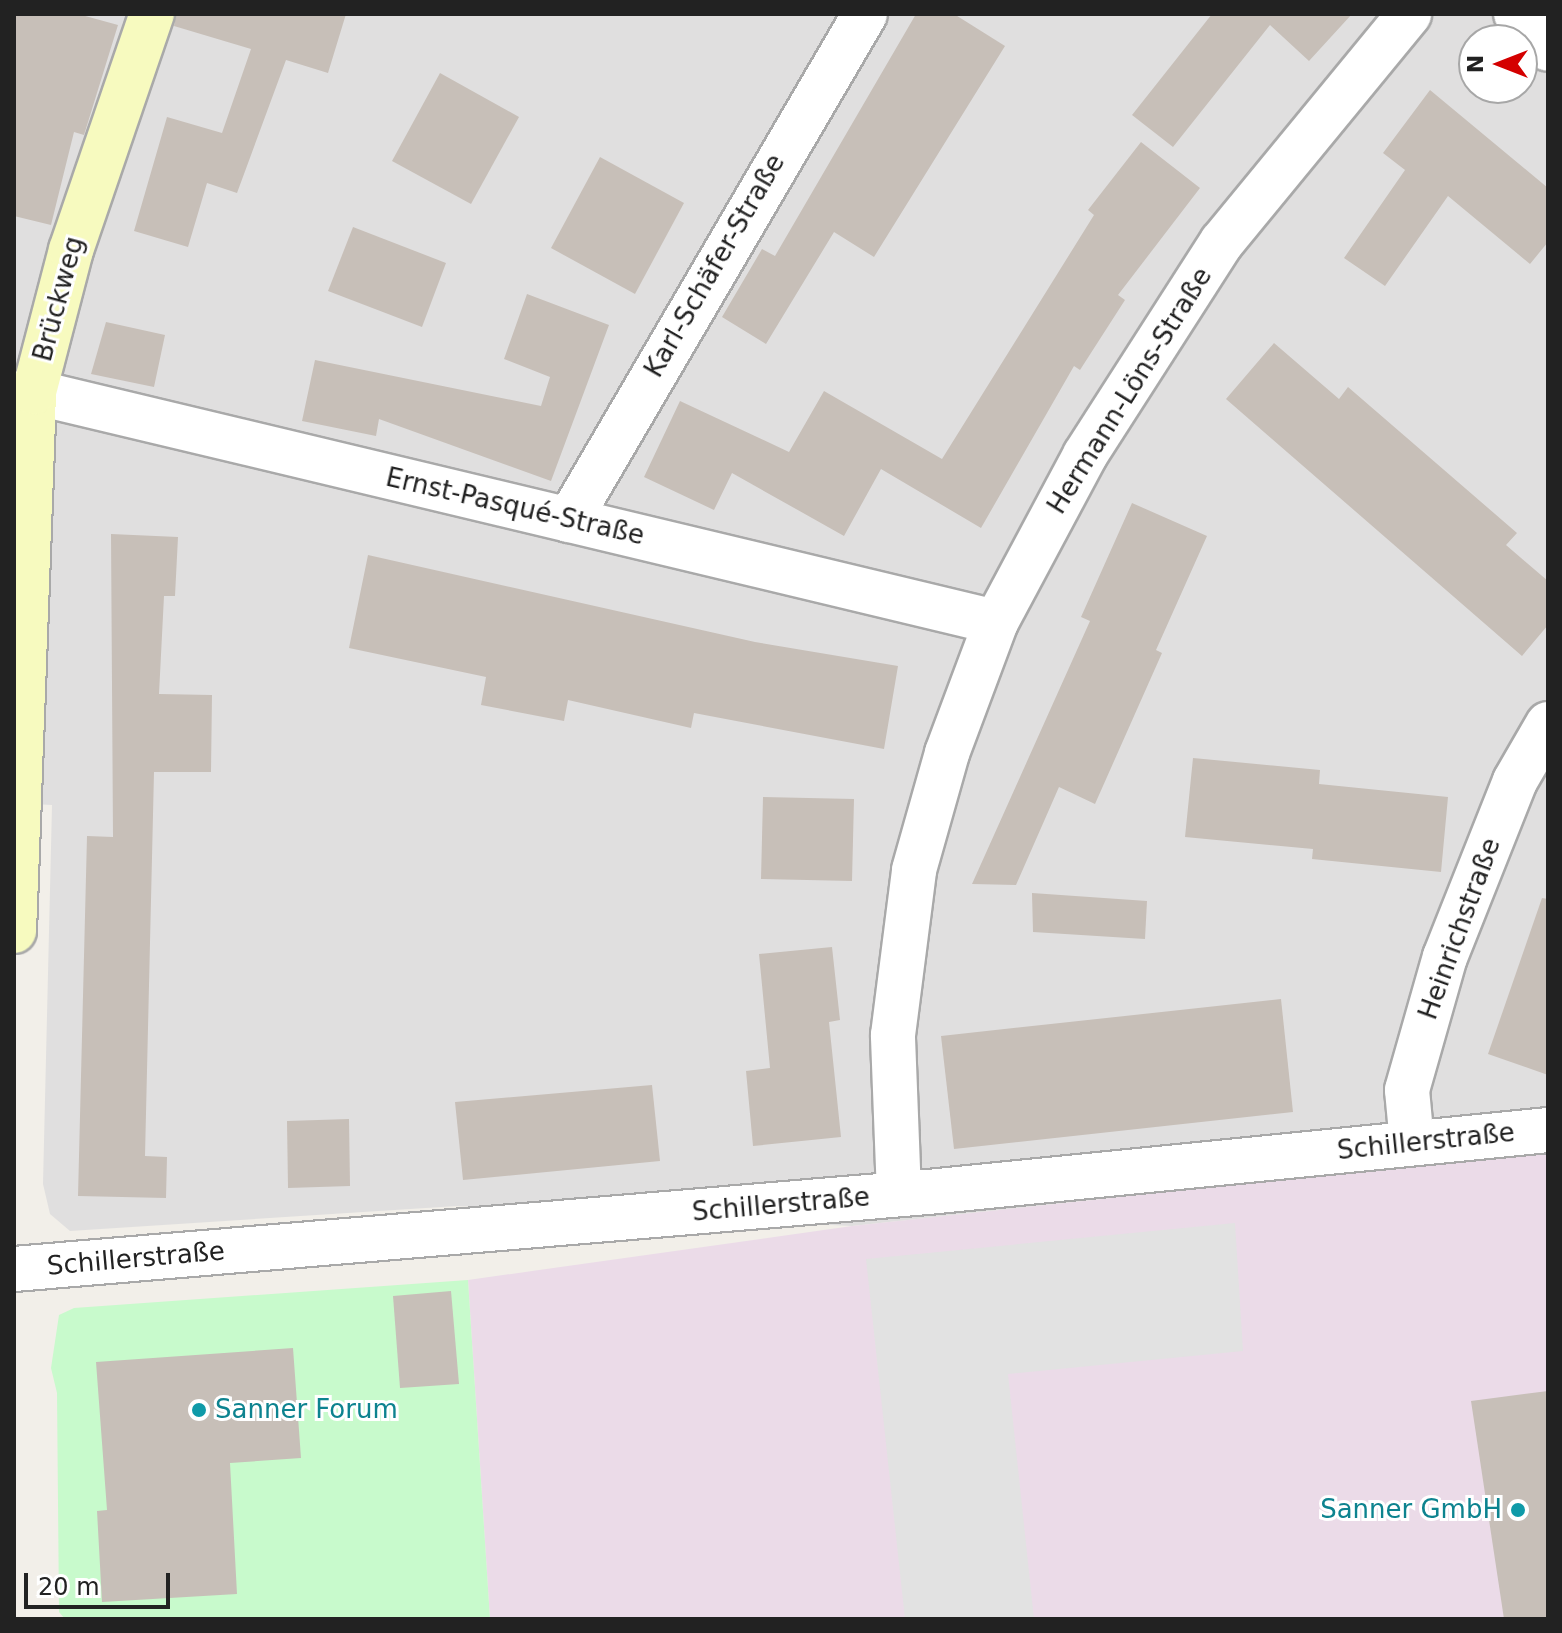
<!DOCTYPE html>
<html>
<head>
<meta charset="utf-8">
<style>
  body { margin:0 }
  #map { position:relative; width:1562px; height:1633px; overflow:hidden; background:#f2efe9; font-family:"DejaVu Sans",sans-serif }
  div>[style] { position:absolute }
  .residential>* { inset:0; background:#e0dfdf }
  .industrial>* { inset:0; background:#ebdbe8 }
  .park>* { inset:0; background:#c8facc }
  .parking>* { inset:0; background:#e2e2e2 }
  .building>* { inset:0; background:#c7bfb8 }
  .roads { filter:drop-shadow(2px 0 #a9a9a9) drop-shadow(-2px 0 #a9a9a9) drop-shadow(0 2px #a9a9a9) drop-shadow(0 -2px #a9a9a9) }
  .street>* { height:44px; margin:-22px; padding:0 22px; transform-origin:22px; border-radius:22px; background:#fff }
  .secondary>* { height:44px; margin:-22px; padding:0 22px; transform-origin:22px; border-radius:22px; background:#f7fabf }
  .dots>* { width:22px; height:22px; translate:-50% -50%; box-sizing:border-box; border:4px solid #fff; border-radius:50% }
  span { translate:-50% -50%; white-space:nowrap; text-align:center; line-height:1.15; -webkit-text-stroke:6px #fff; paint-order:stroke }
  .street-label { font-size:26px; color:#222 }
  .culture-label { font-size:26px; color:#0d838f }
  .left { translate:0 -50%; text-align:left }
  .right { translate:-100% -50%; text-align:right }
  .frame { position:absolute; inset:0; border:16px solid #222; pointer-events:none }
  .north { position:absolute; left:1458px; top:24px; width:80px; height:80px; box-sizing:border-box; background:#fff; border:2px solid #a7a7a7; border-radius:50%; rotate:270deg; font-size:22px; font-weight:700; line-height:32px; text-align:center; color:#222 }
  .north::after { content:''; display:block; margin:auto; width:28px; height:36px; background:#d40000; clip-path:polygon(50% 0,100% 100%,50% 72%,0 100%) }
  .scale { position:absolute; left:24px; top:1573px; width:146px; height:36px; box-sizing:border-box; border:4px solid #222; border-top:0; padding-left:10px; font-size:24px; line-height:28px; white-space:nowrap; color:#222; -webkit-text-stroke:6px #fff; paint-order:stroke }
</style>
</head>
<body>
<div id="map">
  <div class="residential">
    <div style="clip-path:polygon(evenodd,14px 14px,1548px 14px,1548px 1151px,852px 1226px,457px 1206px,70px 1231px,50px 1214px,43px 1184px,52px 805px,14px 803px,14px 14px,1474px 40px,1522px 40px,1522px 88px,1474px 88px,1474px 40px)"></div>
  </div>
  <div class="industrial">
    <div style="clip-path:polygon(1548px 1151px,1548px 1619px,490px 1619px,468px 1280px,852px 1226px)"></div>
  </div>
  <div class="park">
    <div style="clip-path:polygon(468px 1280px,490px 1619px,65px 1619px,59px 1612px,57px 1393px,51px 1368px,59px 1315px,74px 1308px)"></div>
  </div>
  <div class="parking">
    <div style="clip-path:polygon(1235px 1223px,1243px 1351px,1008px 1374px,1034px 1619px,905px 1619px,866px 1259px)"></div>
  </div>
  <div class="building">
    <div style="clip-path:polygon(14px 14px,78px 14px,118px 25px,84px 135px,74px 132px,51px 225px,14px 216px)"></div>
    <div style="clip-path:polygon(176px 14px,346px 14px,328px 73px,286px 60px,237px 193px,207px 183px,188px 247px,134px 231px,167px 117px,222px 133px,251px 49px,174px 26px)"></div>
    <div style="clip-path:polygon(916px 14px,954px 14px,1005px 46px,874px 257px,834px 232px,766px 344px,722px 317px,762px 249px,775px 256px)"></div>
    <div style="clip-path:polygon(1212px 14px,1352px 14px,1309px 61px,1270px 25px,1173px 147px,1132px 115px)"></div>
    <div style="clip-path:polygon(440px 73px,519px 117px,471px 204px,392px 161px)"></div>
    <div style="clip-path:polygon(1430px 90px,1548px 188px,1548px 242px,1530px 264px,1448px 196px,1385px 286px,1344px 258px,1405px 170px,1383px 153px)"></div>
    <div style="clip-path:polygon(1141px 142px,1200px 188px,1118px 295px,1125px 300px,1080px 370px,1074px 366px,981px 528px,881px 469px,844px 536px,732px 473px,714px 510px,644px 477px,680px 401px,789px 452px,824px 391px,942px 459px,1094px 215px,1088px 210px)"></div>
    <div style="clip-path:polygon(600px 157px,684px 203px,635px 294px,551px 248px)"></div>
    <div style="clip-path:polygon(353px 227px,446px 263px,422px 327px,328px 291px)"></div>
    <div style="clip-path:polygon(527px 294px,609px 325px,551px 481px,379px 419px,376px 436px,302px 421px,315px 360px,541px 406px,550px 377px,504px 359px)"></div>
    <div style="clip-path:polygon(106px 322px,165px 335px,154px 387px,91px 374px)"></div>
    <div style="clip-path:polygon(1274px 343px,1339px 399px,1348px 387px,1517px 533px,1506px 545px,1548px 581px,1548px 625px,1522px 656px,1226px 399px)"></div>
    <div style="clip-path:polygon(1132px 503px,1207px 536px,1156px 650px,1162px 653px,1095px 804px,1059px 787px,1016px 885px,972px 884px,1090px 621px,1081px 617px)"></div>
    <div style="clip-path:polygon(111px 534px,178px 537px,175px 596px,164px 596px,159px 694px,212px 695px,211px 772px,154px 772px,145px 1156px,167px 1157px,166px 1198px,78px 1196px,87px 836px,113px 837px)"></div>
    <div style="clip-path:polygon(368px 555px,755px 642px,898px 666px,884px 749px,694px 713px,691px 728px,568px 700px,564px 721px,481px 705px,486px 677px,349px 648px)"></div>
    <div style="clip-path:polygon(1193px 758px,1320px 770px,1319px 784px,1448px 797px,1441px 872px,1312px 859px,1313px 849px,1185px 837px)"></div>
    <div style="clip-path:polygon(763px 797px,854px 799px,852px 881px,761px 879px)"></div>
    <div style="clip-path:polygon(1032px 893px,1147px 901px,1145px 939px,1033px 932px)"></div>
    <div style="clip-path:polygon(1542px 898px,1548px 899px,1548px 1075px,1488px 1054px)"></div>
    <div style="clip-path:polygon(832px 947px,840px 1020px,829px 1022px,841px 1137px,753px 1146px,746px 1071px,770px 1068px,759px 954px)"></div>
    <div style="clip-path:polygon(1281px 999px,1293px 1112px,954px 1149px,941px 1036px)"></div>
    <div style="clip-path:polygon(652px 1085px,660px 1161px,463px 1180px,455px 1102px)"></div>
    <div style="clip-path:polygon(349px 1119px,350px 1186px,288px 1188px,287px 1121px)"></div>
    <div style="clip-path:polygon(451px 1291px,459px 1384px,400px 1388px,393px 1296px)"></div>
    <div style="clip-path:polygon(293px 1348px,301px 1458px,230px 1463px,237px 1594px,102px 1602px,97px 1511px,107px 1510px,96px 1362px)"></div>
    <div style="clip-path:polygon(1548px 1391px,1548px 1619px,1504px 1619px,1471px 1401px)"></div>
  </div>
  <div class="roads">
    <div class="street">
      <div style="left:1516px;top:14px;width:47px;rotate:47.6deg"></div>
      <div style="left:14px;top:394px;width:20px;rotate:-6deg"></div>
      <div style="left:34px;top:392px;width:989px;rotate:13.45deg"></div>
      <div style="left:569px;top:520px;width:586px;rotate:-59.67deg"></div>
      <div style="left:1412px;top:1143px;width:53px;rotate:-95.4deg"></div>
      <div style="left:1407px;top:1090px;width:138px;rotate:-74.1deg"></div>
      <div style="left:1445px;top:957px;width:189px;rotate:-68.3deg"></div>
      <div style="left:1515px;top:781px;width:66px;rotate:-59.9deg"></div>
      <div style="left:899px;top:1194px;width:159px;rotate:-92.2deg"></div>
      <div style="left:893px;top:1035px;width:166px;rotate:-82.7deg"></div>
      <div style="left:914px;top:870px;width:122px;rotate:-74.2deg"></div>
      <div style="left:947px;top:753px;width:140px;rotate:-69.5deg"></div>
      <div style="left:996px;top:622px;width:189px;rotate:-61.9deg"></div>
      <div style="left:1085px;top:455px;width:253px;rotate:-57.3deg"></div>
      <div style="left:1222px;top:242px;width:295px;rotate:-50.6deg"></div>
      <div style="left:14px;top:1269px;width:917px;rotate:-4.82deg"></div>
      <div style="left:928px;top:1192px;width:623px;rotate:-5.71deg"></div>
    </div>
    <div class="secondary">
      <div style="left:14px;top:931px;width:539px;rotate:-87.87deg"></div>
      <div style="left:34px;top:392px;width:147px;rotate:-75.4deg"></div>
      <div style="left:71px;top:250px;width:250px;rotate:-71.1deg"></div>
    </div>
  </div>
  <div class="dots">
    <div style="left:199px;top:1410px;background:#0f9aa8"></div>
    <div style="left:1518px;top:1510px;background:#0f9aa8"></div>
  </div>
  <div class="street-label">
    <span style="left:715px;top:266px;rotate:-60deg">Karl-Schäfer-Straße</span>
    <span style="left:59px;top:299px;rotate:-75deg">Brückweg</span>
    <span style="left:1130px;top:391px;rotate:-58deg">Hermann-Löns-Straße</span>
    <span style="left:515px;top:507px;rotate:13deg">Ernst-Pasqué-Straße</span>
    <span style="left:1460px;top:929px;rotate:-70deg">Heinrichstraße</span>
    <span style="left:1426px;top:1142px;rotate:-6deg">Schillerstraße</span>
    <span style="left:781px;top:1205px;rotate:-5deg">Schillerstraße</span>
    <span style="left:136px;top:1259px;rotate:-5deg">Schillerstraße</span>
  </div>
  <div class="culture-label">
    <span class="left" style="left:215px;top:1410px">Sanner Forum</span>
    <span class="right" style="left:1502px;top:1510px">Sanner GmbH</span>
  </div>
  <div class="frame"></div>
  <div class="north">N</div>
  <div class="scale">20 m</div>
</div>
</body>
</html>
